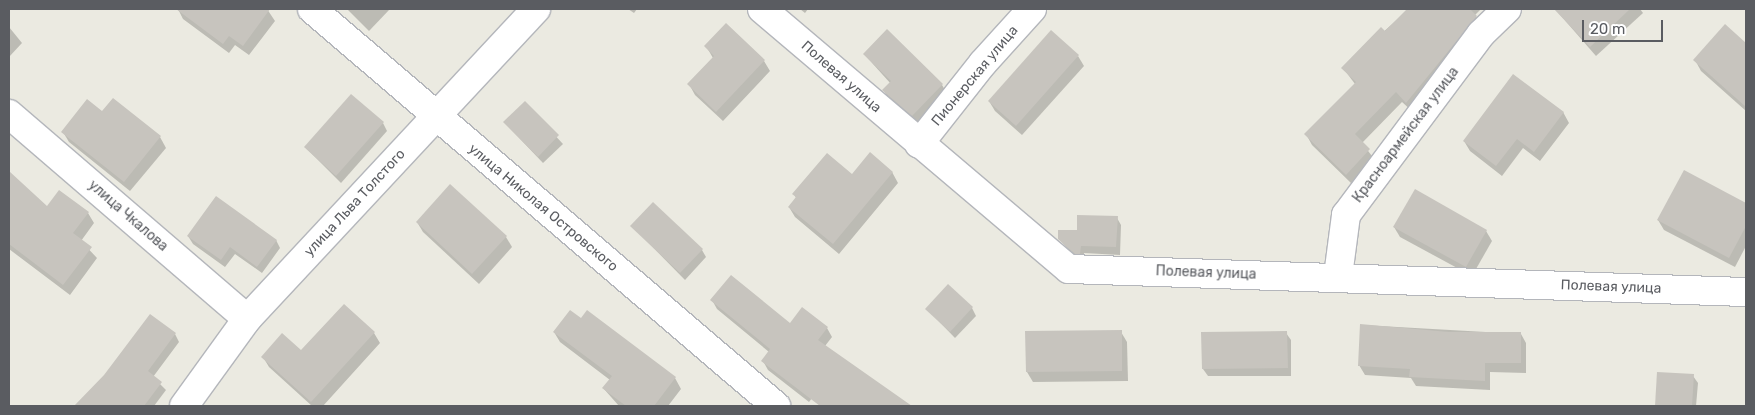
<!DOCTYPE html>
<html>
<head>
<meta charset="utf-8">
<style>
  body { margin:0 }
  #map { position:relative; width:1755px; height:415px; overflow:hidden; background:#ebeae1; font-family:Rubik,sans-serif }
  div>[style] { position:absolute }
  .shadow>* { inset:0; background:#0003 }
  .building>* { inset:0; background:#c7c4be }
  .roads { filter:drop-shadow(1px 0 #b4b6bb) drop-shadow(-1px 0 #b4b6bb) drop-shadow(0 1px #b4b6bb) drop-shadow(0 -1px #b4b6bb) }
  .minor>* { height:28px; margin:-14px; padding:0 14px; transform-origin:14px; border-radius:14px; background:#fff }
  span { translate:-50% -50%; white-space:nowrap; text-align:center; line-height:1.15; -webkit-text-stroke:4px #fff; paint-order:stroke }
  .street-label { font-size:14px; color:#5a5c61 }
  .frame { position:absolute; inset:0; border:10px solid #5a5c61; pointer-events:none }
  .scale { position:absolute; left:1582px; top:20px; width:81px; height:22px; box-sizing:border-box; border:2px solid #5a5c61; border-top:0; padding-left:6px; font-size:15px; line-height:18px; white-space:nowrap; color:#5a5c61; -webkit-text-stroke:4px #fff; paint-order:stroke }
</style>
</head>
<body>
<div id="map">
  <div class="shadow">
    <div style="clip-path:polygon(178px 9px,267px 9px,275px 21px,249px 55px,235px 45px,229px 53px,183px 19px)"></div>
    <div style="clip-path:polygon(347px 9px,390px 9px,369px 31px)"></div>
    <div style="clip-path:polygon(628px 9px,637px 9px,634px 13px)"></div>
    <div style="clip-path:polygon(800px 9px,808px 9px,805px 13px)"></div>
    <div style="clip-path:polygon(1409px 9px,1481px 9px,1475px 15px,1482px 27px,1413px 112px,1402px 102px,1362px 143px,1375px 160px,1352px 184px,1312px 145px,1306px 134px,1355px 84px,1343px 68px)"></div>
    <div style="clip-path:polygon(1555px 9px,1640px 9px,1643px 13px,1596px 56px)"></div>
    <div style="clip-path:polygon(726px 25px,764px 61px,770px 71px,723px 121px,695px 95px,689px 84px,713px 58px,706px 46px)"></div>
    <div style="clip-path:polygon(1725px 26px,1746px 45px,1746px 111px,1701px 71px,1695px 60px)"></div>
    <div style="clip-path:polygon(9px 27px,22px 43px,9px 57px)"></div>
    <div style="clip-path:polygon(887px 31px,942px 85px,948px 95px,919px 125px,890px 101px,884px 91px,891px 84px,864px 54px)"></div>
    <div style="clip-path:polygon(1078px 56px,1084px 66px,1022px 135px,995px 111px,989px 101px)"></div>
    <div style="clip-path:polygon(525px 103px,563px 144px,543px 163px,505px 123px)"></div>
    <div style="clip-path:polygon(1563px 112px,1569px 123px,1540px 161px,1523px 148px,1502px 176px,1470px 151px,1464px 141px)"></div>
    <div style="clip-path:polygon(383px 123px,387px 131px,341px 183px,305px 147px)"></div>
    <div style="clip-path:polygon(63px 132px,160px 137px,166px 148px,130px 191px,69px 142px)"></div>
    <div style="clip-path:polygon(892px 172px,898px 183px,839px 254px,795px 217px,789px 207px,796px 198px,794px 194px,852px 176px)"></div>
    <div style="clip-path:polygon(1684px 172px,1746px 205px,1746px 246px,1735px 267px,1664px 230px,1658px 220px)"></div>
    <div style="clip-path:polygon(9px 173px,47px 208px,88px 213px,94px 223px,81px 241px,97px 258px,70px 295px,9px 249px)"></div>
    <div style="clip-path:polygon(1117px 218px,1121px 225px,1120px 255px,1084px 253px,1084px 261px,1080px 261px,1059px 239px)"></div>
    <div style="clip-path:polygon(417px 222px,506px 237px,512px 247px,479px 284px,423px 232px)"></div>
    <div style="clip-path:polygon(632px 226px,702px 250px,706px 257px,685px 280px)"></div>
    <div style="clip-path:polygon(1394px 227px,1486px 231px,1492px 241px,1472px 276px,1400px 237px)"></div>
    <div style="clip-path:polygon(188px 236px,276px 240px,280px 248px,262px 273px,235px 254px,225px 267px,193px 244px)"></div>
    <div style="clip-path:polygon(712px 300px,790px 325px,802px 309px,827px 328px,832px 337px,825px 346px,907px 406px,831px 406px,815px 394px,809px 402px,768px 370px,763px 361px,769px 352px,717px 309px)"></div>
    <div style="clip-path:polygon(344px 305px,374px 333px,380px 343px,323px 406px,312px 406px,269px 367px,263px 357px,301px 351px)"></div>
    <div style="clip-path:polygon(972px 308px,976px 316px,955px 338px,927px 309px)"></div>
    <div style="clip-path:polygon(587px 312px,675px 378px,681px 389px,668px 406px,619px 406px,604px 389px,610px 380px,560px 342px,554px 332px,581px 320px)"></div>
    <div style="clip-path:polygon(1362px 325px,1521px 334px,1526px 343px,1526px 373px,1490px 372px,1490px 390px,1416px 386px,1411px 378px,1365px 375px,1359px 365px)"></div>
    <div style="clip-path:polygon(1121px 332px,1127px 342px,1128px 381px,1033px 382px,1027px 372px)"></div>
    <div style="clip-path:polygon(1286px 333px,1291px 340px,1291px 376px,1208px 376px,1203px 369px)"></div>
    <div style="clip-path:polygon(175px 334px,179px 342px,153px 377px,166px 390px,154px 406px,76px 406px,104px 376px)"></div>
    <div style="clip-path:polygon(1658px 373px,1693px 376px,1698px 383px,1696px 406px,1657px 406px)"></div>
  </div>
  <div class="building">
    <div style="clip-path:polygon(176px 9px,270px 9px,243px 46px,229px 36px,223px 44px)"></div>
    <div style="clip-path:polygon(1407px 9px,1470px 9px,1477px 16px,1406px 103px,1396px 92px,1355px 134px,1370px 149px,1346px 175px,1304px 134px,1356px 82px,1341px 68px,1381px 27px,1385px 31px)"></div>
    <div style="clip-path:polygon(1554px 9px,1630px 9px,1590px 47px)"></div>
    <div style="clip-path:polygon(726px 23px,765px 60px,716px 112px,687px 84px,714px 56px,704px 46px)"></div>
    <div style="clip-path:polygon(1725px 24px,1746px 43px,1746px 107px,1693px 60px)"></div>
    <div style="clip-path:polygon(887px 29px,943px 84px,912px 116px,882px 90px,891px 81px,863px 54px)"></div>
    <div style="clip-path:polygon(1051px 30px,1079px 55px,1016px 126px,988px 101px)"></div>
    <div style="clip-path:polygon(1513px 74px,1564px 112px,1534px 152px,1517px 139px,1496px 166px,1463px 141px)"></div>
    <div style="clip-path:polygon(351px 94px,384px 122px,336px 176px,304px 147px)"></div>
    <div style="clip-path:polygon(113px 98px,161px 136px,124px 182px,61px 132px,87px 99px,102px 111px)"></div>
    <div style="clip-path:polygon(525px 101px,559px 135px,538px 157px,503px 122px)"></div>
    <div style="clip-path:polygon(870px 152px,893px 172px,833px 244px,788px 207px,796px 197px,792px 194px,827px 153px,852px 174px)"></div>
    <div style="clip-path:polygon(1684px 170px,1746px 203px,1746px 226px,1729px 258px,1657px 220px)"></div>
    <div style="clip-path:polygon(9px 171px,47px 206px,59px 190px,89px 212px,73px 233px,92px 247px,63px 285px,9px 244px)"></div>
    <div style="clip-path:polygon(450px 184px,507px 236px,472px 274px,416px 222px)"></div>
    <div style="clip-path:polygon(1415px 189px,1487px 230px,1466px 267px,1393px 227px)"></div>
    <div style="clip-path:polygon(216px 196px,277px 240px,257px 267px,230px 247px,221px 260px,187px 236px)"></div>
    <div style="clip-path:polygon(653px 202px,703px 249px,680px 273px,630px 226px)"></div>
    <div style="clip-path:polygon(1077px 215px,1118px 216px,1116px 247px,1081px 246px,1080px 254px,1075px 254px,1058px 239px,1058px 230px,1077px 230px)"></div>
    <div style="clip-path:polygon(731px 275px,790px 323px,802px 307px,828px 327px,818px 340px,912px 406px,820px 406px,761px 361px,770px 349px,710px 300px)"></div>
    <div style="clip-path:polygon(948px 284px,973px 307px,950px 332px,925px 309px)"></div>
    <div style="clip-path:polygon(344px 304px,375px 332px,311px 402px,261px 357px,282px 333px,301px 350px)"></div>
    <div style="clip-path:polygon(570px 310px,581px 318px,587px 310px,676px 377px,654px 406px,626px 406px,602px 388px,612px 376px,553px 332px)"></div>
    <div style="clip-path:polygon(150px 314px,176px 333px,148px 371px,162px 382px,144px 406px,74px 406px,104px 375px)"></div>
    <div style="clip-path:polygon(1360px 324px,1449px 332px,1521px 332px,1521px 363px,1485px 363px,1485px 381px,1409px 377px,1410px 369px,1358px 366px)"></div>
    <div style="clip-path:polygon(1122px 330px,1122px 371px,1026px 372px,1025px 331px)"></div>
    <div style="clip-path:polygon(1287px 331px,1288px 368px,1202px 369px,1201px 332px)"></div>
    <div style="clip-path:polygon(1657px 372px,1694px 374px,1692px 406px,1655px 406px)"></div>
  </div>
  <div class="roads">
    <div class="minor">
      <div style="left:312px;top:9px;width:611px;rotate:40.55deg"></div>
      <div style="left:762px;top:9px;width:402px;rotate:40.3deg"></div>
      <div style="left:1069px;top:269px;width:677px;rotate:1.95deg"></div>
      <div style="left:9px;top:114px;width:314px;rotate:40.7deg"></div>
      <div style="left:919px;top:144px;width:103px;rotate:-51.7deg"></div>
      <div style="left:983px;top:63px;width:73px;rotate:-47.8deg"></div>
      <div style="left:1338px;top:276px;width:62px;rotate:-82.5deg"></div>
      <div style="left:1346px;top:215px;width:226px;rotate:-53.3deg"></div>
      <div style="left:1481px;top:34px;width:36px;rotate:-44deg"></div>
      <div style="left:184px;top:406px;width:107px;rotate:-54.1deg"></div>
      <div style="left:247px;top:319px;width:424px;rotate:-47deg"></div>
    </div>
  </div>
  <div class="street-label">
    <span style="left:975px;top:76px;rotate:-50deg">Пионерская улица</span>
    <span style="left:841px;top:77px;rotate:41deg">Полевая улица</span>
    <span style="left:1406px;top:135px;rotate:-53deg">Красноармейская улица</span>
    <span style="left:355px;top:203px;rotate:-47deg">улица Льва Толстого</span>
    <span style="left:543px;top:208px;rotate:40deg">улица Николая Островского</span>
    <span style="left:128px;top:216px;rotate:41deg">улица Чкалова</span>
    <span style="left:1206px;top:273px;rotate:2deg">Полевая улица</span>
    <span style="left:1611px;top:287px;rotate:2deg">Полевая улица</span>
  </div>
  <div class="frame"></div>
  <div class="scale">20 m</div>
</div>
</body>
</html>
